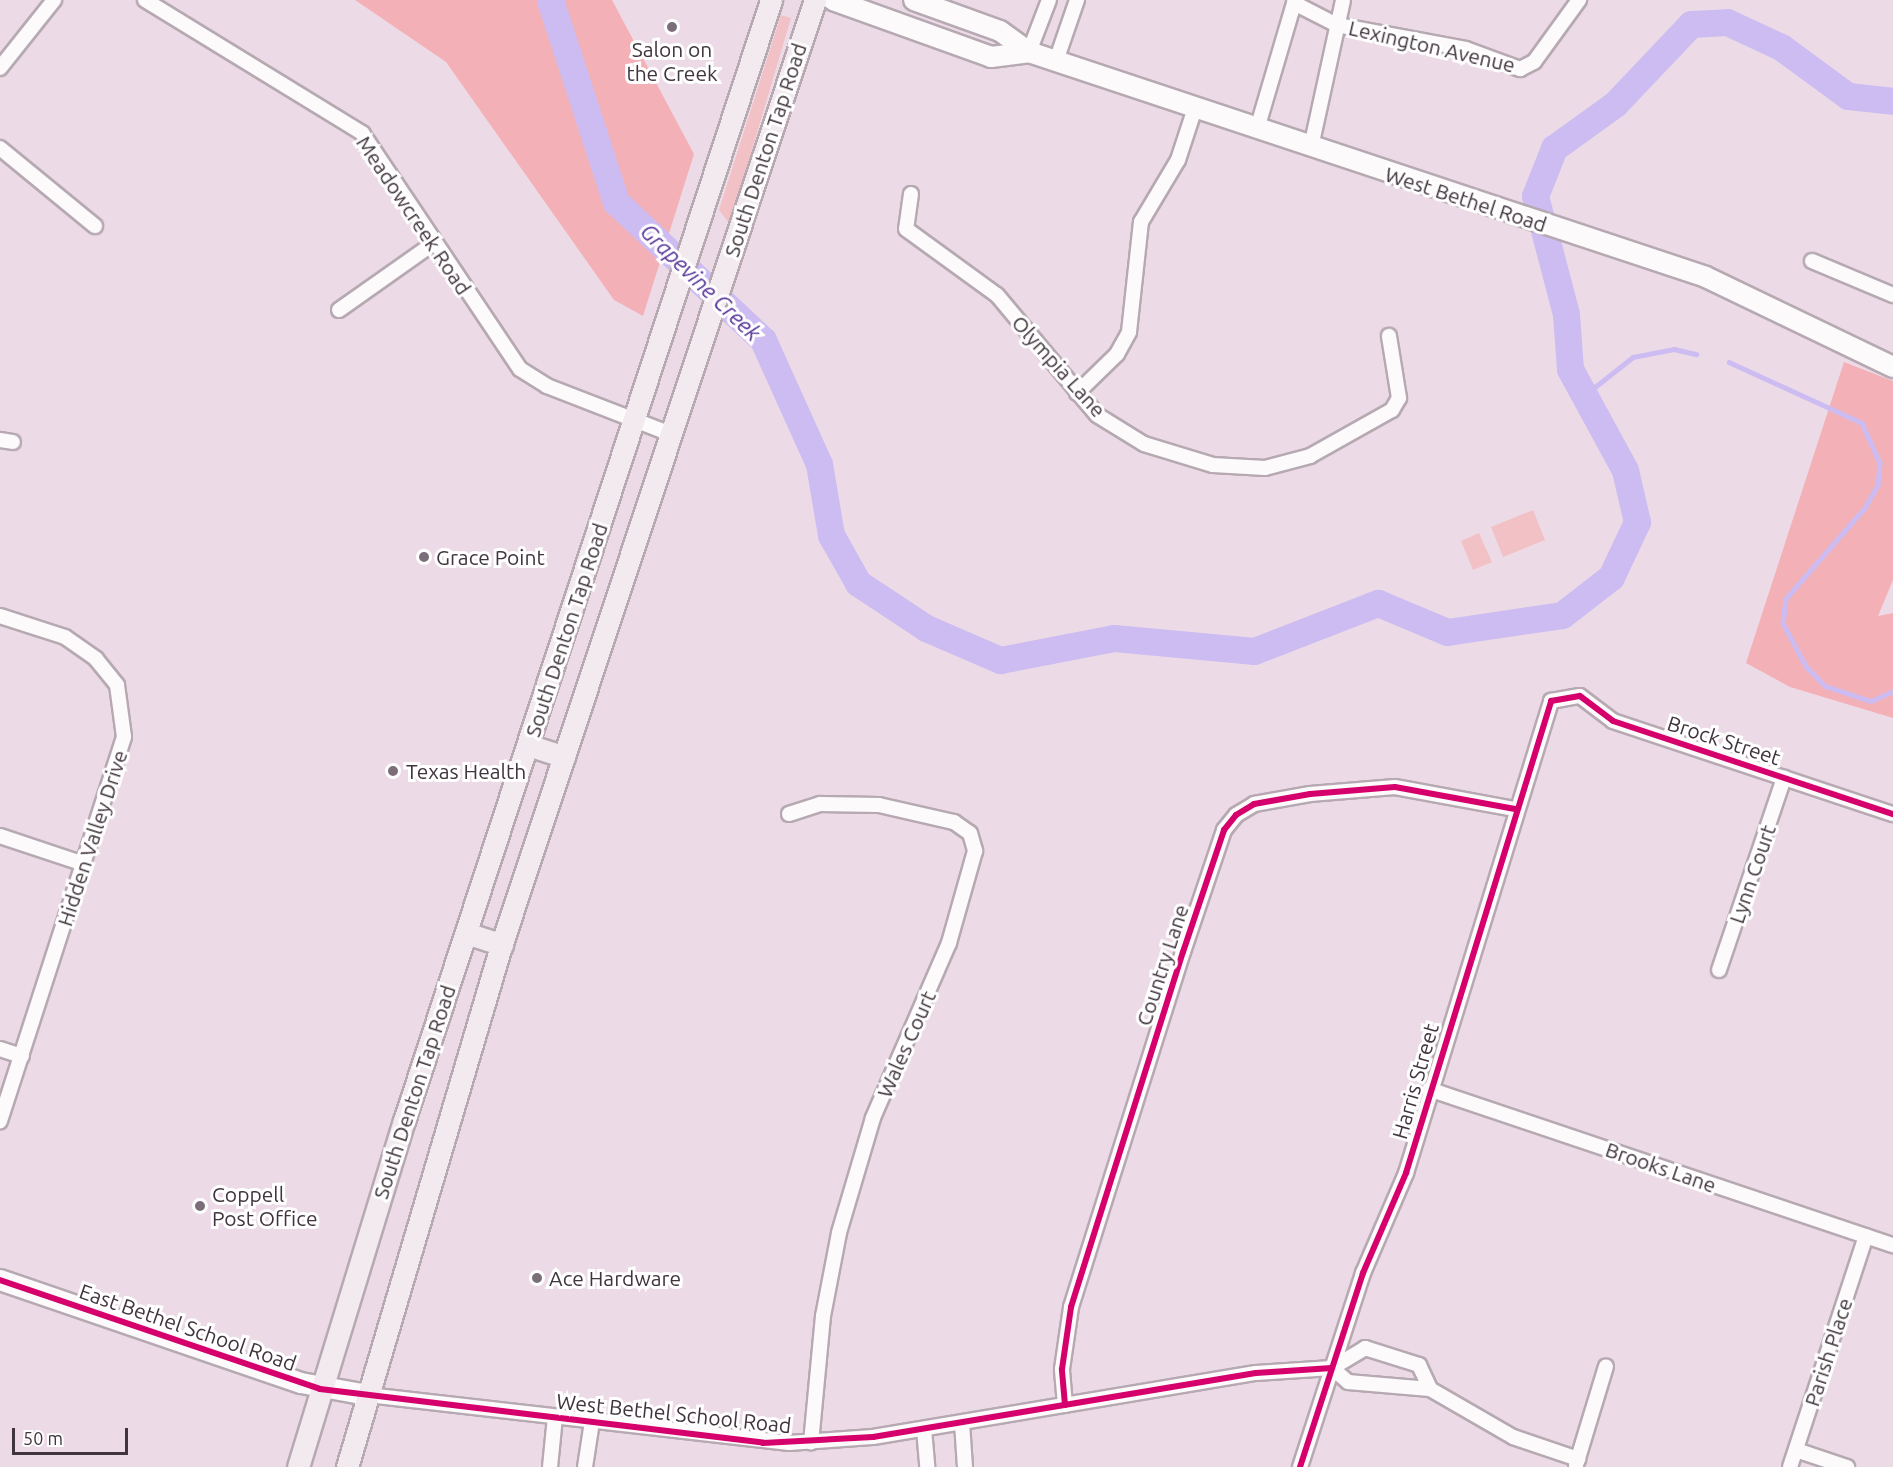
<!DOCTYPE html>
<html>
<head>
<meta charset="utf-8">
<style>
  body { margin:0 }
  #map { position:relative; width:1893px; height:1467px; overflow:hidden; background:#ecdbe7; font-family:Ubuntu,sans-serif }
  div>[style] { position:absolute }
  .green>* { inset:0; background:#f1c1c5 }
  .forest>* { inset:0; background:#f3b1b7 }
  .stream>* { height:4.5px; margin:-2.25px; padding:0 2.25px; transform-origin:2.25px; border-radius:2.25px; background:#ccbcf2 }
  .river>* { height:27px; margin:-13.5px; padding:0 13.5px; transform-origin:13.5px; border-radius:13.5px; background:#ccbcf2 }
  .roads { filter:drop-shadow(2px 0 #b6a9b2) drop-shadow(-2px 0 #b6a9b2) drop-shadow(0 2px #b6a9b2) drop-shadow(0 -2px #b6a9b2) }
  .street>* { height:14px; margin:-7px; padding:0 7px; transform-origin:7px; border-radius:7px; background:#fcfafb }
  .secondary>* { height:20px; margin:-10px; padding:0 10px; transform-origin:10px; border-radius:10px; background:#fcfafb }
  .primary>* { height:21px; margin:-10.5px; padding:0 10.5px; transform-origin:10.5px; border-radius:10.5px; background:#f2eaee }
  .cycleway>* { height:6px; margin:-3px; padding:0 3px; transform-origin:3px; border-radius:3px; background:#d6006c }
  .dots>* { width:16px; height:16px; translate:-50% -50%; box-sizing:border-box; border:3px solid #fff; border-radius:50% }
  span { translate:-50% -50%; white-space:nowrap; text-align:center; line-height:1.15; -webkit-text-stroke:6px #fff; paint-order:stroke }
  .street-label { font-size:21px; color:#40343d }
  .poi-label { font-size:21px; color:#40343d }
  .left { translate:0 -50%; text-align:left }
  .water-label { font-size:22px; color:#533096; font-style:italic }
  .scale { position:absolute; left:12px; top:1428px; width:116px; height:27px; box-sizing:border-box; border:3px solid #40343d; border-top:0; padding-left:8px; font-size:18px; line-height:21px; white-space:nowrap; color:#40343d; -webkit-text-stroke:4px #fff; paint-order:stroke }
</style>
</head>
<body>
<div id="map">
  <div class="green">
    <div style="clip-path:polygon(781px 15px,791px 18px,730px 224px,719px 210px)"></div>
    <div style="clip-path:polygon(1533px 510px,1545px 540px,1503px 557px,1491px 527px)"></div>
    <div style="clip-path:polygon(1479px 533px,1492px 562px,1473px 570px,1461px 541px)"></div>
  </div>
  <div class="forest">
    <div style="clip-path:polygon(355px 0,612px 0,694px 154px,643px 316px,614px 300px,446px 62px)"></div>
    <div style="clip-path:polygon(1844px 362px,1893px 381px,1893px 580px,1878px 616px,1893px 613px,1893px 718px,1790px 687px,1746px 663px)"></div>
  </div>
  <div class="stream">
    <div style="left:1729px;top:362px;width:146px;rotate:24.6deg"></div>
    <div style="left:1862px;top:423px;width:44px;rotate:65.8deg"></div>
    <div style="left:1880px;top:463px;width:22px;rotate:95deg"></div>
    <div style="left:1878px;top:485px;width:26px;rotate:119deg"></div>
    <div style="left:1865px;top:508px;width:121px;rotate:131deg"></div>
    <div style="left:1786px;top:599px;width:24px;rotate:97deg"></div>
    <div style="left:1783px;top:623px;width:49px;rotate:61.9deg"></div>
    <div style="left:1806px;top:666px;width:28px;rotate:46deg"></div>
    <div style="left:1825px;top:686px;width:48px;rotate:18.1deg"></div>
    <div style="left:1871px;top:701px;width:24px;rotate:-24deg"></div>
    <div style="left:1581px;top:398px;width:66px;rotate:-38.3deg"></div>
    <div style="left:1633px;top:357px;width:42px;rotate:-11deg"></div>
    <div style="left:1674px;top:349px;width:23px;rotate:13deg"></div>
  </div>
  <div class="river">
    <div style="left:550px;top:0;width:213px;rotate:71.9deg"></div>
    <div style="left:616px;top:202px;width:202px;rotate:43.2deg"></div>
    <div style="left:763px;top:340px;width:136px;rotate:65.7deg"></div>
    <div style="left:819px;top:464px;width:72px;rotate:80.4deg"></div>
    <div style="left:831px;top:535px;width:55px;rotate:60.6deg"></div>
    <div style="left:858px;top:583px;width:82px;rotate:33.5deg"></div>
    <div style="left:926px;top:628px;width:81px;rotate:23.4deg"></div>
    <div style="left:1000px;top:660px;width:116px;rotate:-10.9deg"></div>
    <div style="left:1114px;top:638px;width:141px;rotate:5.3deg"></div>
    <div style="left:1254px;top:651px;width:133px;rotate:-21.2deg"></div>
    <div style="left:1378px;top:603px;width:75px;rotate:22.8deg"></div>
    <div style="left:1447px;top:632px;width:116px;rotate:-8.4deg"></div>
    <div style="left:1562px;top:615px;width:62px;rotate:-37.8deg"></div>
    <div style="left:1611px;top:577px;width:61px;rotate:-64.7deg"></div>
    <div style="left:1637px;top:522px;width:53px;rotate:-103deg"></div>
    <div style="left:1625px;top:470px;width:115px;rotate:-118.6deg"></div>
    <div style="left:1570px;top:369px;width:55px;rotate:-94.2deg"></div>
    <div style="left:1566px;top:314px;width:122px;rotate:-104.7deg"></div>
    <div style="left:1535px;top:196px;width:52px;rotate:-68.4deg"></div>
    <div style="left:1554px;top:148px;width:75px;rotate:-35.8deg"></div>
    <div style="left:1615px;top:104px;width:110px;rotate:-46.5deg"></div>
    <div style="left:1691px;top:24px;width:36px;rotate:-3deg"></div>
    <div style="left:1727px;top:22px;width:60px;rotate:24.8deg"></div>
    <div style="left:1781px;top:47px;width:83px;rotate:36.2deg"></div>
    <div style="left:1848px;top:96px;width:45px;rotate:6.3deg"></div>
  </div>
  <div class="roads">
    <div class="street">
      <div style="left:145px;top:0;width:255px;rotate:31.5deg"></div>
      <div style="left:362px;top:133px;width:284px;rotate:56.2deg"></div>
      <div style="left:520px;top:369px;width:32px;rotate:32deg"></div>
      <div style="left:547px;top:386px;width:133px;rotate:21.2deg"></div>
      <div style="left:1294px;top:3px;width:48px;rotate:27.1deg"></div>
      <div style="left:1337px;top:25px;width:131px;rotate:10.5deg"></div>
      <div style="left:1466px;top:49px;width:58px;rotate:20.3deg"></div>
      <div style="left:1520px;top:69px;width:16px;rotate:-27deg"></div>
      <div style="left:1534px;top:62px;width:77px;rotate:-54deg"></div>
      <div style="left:1029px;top:52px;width:56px;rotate:-69deg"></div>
      <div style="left:1056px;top:61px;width:65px;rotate:-71deg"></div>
      <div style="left:0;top:68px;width:87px;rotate:-51.5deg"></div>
      <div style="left:1257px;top:129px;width:134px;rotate:-73.6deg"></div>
      <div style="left:1311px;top:147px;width:150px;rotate:-77.7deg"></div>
      <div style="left:0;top:148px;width:123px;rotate:39.4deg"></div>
      <div style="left:911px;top:194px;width:35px;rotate:98deg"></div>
      <div style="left:906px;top:229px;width:112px;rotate:36deg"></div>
      <div style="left:997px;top:295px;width:156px;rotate:50.2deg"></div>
      <div style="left:1097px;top:415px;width:55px;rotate:31.7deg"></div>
      <div style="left:1144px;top:444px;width:72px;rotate:16.9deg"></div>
      <div style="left:1213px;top:465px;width:52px;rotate:3.3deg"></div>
      <div style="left:1265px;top:468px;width:47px;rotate:-14.9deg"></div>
      <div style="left:1310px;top:456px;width:94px;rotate:-29.3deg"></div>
      <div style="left:1392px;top:410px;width:14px;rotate:-60deg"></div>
      <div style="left:1399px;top:398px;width:63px;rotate:-99.2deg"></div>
      <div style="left:1812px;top:261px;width:88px;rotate:22.8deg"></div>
      <div style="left:339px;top:310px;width:116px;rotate:-35.2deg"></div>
      <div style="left:1077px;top:393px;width:56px;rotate:-44.3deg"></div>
      <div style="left:1117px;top:354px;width:25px;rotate:-61deg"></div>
      <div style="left:1129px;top:332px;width:111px;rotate:-83.8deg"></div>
      <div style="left:1141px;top:222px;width:72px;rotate:-59.2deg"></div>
      <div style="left:1178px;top:160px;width:55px;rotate:-71.9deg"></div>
      <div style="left:0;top:440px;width:13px;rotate:9deg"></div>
      <div style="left:0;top:616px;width:68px;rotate:17.9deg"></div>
      <div style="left:65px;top:637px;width:38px;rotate:35deg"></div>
      <div style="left:96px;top:659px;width:33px;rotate:51deg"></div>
      <div style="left:117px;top:685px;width:52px;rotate:82.3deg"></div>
      <div style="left:124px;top:737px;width:404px;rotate:107.9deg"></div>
      <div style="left:789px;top:814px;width:33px;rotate:-18deg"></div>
      <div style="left:820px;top:804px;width:59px;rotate:1deg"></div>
      <div style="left:879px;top:805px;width:77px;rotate:12.8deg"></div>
      <div style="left:954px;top:822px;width:19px;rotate:35deg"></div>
      <div style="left:970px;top:833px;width:19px;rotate:74deg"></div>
      <div style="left:975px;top:851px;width:96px;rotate:105.8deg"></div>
      <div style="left:949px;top:943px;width:191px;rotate:113.5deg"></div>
      <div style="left:873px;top:1118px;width:120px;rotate:106.5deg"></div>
      <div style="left:839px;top:1233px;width:85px;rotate:100.9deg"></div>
      <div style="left:823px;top:1316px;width:127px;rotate:95.4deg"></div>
      <div style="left:0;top:836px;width:89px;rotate:18.4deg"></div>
      <div style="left:1719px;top:970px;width:203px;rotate:-71.3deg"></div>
      <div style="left:0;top:1049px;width:23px;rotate:18deg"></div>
      <div style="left:1429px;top:1089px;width:490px;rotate:18.6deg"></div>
      <div style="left:1332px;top:1368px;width:21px;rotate:41deg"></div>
      <div style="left:1348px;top:1382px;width:82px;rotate:4.9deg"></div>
      <div style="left:1430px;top:1389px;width:96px;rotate:30deg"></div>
      <div style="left:1513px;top:1437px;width:69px;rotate:18.7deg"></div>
      <div style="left:1332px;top:1368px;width:39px;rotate:-31deg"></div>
      <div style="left:1365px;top:1348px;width:57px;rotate:17.5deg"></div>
      <div style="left:1419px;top:1365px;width:26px;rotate:65deg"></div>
      <div style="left:368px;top:1395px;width:424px;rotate:6.5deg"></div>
      <div style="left:789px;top:1443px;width:84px;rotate:-4.1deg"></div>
      <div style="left:873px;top:1437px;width:388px;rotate:-9.5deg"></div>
      <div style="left:1256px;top:1373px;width:76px;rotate:-3.8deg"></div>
      <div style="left:1065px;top:1405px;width:36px;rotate:-95deg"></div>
      <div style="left:1062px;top:1369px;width:63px;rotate:-81.7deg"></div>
      <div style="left:1071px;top:1307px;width:372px;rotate:-72.5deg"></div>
      <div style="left:1183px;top:952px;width:129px;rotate:-71.4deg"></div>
      <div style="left:1224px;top:830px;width:19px;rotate:-51deg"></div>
      <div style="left:1236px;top:815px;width:21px;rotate:-31deg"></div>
      <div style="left:1254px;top:804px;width:57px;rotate:-10.1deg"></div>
      <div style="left:1310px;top:794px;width:85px;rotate:-4.7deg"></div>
      <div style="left:1395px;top:787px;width:122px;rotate:10.4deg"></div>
      <div style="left:962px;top:1423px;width:44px;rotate:86.1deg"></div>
      <div style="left:924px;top:1429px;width:38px;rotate:85deg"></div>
      <div style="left:1796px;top:1450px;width:54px;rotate:18.4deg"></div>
      <div style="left:1576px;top:1465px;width:103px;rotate:-73.1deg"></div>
      <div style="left:550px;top:1467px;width:50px;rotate:-84.3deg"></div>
      <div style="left:585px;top:1467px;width:46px;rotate:-81.2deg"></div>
      <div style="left:1300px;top:1467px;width:204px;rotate:-72deg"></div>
      <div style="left:1363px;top:1273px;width:109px;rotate:-66.7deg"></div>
      <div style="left:1406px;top:1173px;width:494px;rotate:-72.9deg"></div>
      <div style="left:1551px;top:701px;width:29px;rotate:-10deg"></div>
      <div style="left:1580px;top:696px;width:41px;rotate:37.1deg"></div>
      <div style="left:1613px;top:721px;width:295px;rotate:18.4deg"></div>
      <div style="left:1790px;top:1467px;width:243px;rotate:-71.8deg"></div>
    </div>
    <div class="secondary">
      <div style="left:833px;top:0;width:168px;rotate:19.8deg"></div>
      <div style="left:991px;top:57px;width:38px;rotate:-7deg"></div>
      <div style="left:914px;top:0;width:91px;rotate:19.8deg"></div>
      <div style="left:1000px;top:31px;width:36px;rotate:36deg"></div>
      <div style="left:1029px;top:52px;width:713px;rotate:18.38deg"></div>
      <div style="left:1706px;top:277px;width:208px;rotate:25.7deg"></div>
      <div style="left:0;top:1280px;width:318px;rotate:18.9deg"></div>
      <div style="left:301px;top:1383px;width:68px;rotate:10.2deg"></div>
    </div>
    <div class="primary">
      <div style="left:528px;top:745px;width:38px;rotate:18deg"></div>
      <div style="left:466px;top:933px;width:38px;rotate:18deg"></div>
      <div style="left:298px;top:1467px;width:362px;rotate:-73deg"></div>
      <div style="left:404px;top:1121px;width:1180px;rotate:-71.87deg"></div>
      <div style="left:347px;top:1467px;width:540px;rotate:-73.54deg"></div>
      <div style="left:500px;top:949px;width:1000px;rotate:-71.64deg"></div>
    </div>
  </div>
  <div class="cycleway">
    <div style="left:0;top:1280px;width:338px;rotate:18.8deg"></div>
    <div style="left:320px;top:1389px;width:446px;rotate:6.9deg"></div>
    <div style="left:763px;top:1443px;width:110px;rotate:-3.1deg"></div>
    <div style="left:873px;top:1437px;width:388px;rotate:-9.5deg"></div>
    <div style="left:1256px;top:1373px;width:76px;rotate:-3.8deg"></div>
    <div style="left:1065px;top:1405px;width:36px;rotate:-95deg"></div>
    <div style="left:1062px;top:1369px;width:63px;rotate:-81.7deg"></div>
    <div style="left:1071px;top:1307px;width:372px;rotate:-72.5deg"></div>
    <div style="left:1183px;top:952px;width:129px;rotate:-71.4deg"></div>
    <div style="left:1224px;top:830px;width:19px;rotate:-51deg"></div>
    <div style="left:1236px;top:815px;width:21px;rotate:-31deg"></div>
    <div style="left:1254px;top:804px;width:57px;rotate:-10.1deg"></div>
    <div style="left:1310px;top:794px;width:85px;rotate:-4.7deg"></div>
    <div style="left:1395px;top:787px;width:122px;rotate:10.4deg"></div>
    <div style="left:1300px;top:1467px;width:204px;rotate:-72deg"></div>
    <div style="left:1363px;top:1273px;width:109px;rotate:-66.7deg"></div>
    <div style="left:1406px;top:1173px;width:494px;rotate:-72.9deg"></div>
    <div style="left:1551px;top:701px;width:29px;rotate:-10deg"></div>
    <div style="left:1580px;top:696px;width:41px;rotate:37.1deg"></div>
    <div style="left:1613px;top:721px;width:295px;rotate:18.4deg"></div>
  </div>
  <div class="dots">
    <div style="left:672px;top:27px;background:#7c6e78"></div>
    <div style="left:424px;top:557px;background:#7c6e78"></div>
    <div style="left:393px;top:771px;background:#7c6e78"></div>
    <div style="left:200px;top:1206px;background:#7c6e78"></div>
    <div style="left:537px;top:1278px;background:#7c6e78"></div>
  </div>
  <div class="street-label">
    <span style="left:1432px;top:46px;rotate:13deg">Lexington Avenue</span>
    <span style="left:765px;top:150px;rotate:-72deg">South Denton Tap Road</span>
    <span style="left:1466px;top:199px;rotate:18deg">West Bethel Road</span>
    <span style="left:414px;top:215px;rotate:56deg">Meadowcreek Road</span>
    <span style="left:1059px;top:366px;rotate:48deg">Olympia Lane</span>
    <span style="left:566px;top:630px;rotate:-72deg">South Denton Tap Road</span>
    <span style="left:1724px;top:740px;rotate:18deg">Brock Street</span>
    <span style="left:92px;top:838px;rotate:-72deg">Hidden Valley Drive</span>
    <span style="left:1752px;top:874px;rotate:-71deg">Lynn Court</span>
    <span style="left:1162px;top:965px;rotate:-72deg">Country Lane</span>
    <span style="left:906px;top:1044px;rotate:-66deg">Wales Court</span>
    <span style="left:1415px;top:1081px;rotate:-74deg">Harris Street</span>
    <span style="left:414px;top:1092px;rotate:-72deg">South Denton Tap Road</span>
    <span style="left:1661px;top:1167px;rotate:19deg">Brooks Lane</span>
    <span style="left:188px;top:1327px;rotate:19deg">East Bethel School Road</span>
    <span style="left:1828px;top:1352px;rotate:-72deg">Parish Place</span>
    <span style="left:674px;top:1413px;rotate:6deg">West Bethel School Road</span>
  </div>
  <div class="poi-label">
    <span style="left:672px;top:61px">Salon on<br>the Creek</span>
    <span class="left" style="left:436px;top:557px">Grace Point</span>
    <span class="left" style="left:406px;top:771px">Texas Health</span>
    <span class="left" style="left:212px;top:1206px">Coppell<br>Post Office</span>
    <span class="left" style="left:549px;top:1278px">Ace Hardware</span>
  </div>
  <div class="water-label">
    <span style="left:701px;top:282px;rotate:44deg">Grapevine Creek</span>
  </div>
  <div class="scale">50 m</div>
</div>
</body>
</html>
